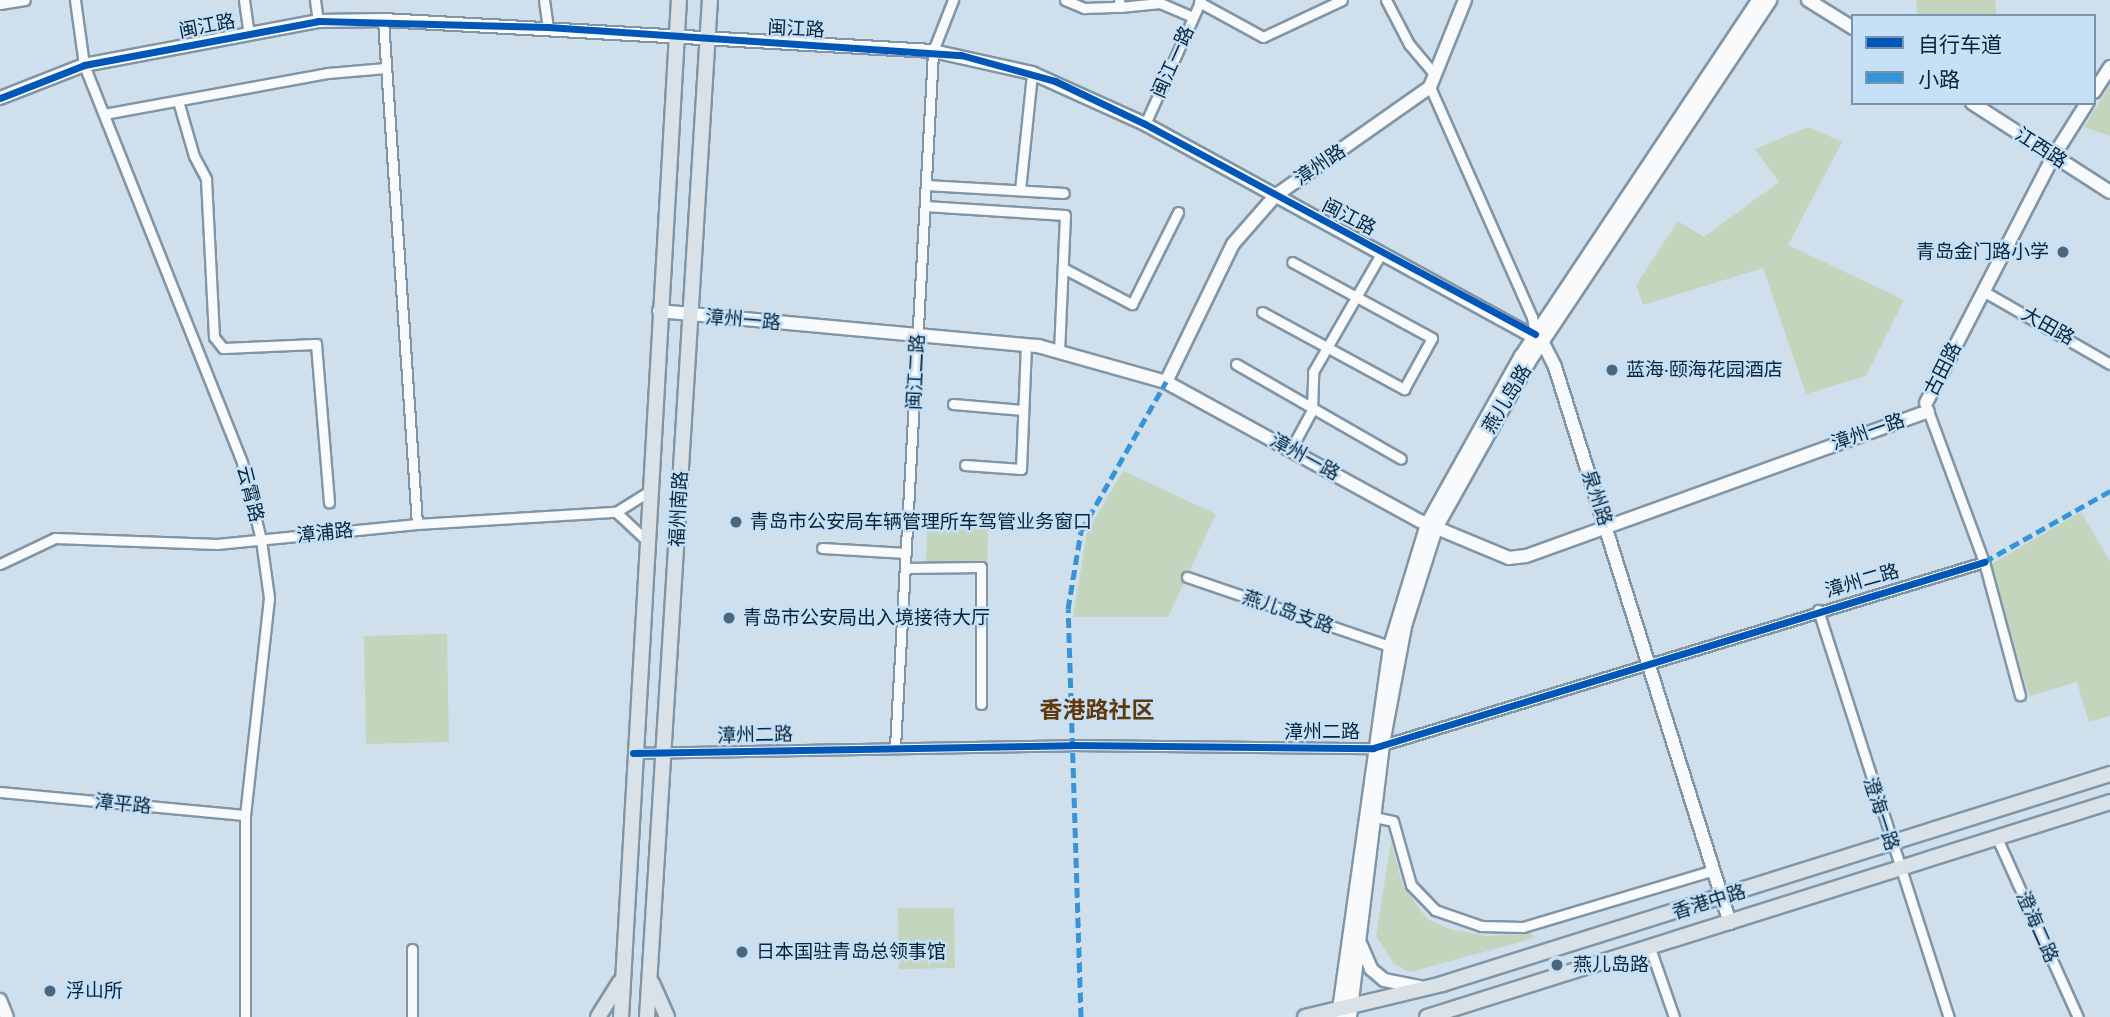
<!DOCTYPE html>
<html>
<head>
<meta charset="utf-8">
<style>
  body { margin:0 }
  #map { position:relative; width:2110px; height:1017px; overflow:hidden; background:#d0dfec; font-family:Ubuntu,"Noto Sans SC",sans-serif }
  div>[style] { position:absolute }
  .green>* { inset:0; background:#c3d5bc }
  .roads { filter:drop-shadow(2px 0 #8095a5) drop-shadow(-2px 0 #8095a5) drop-shadow(0 2px #8095a5) drop-shadow(0 -2px #8095a5) }
  .street>* { height:9px; margin:-4.5px; padding:0 4.5px; transform-origin:4.5px; border-radius:4.5px; background:#f8fafc }
  .secondary>* { height:12px; margin:-6px; padding:0 6px; transform-origin:6px; border-radius:6px; background:#f8fafc }
  .primary>* { height:14px; margin:-7px; padding:0 7px; transform-origin:7px; border-radius:7px; background:#d9e2e9 }
  .quiet>* { height:5px; margin-top:-2.5px; transform-origin:0; background:repeating-linear-gradient(90deg,#3695d9 0 10px,transparent 0 15px) }
  .cycleway>* { height:7px; margin:-3.5px; padding:0 3.5px; transform-origin:3.5px; border-radius:3.5px; background:#0057b8 }
  .dots>* { width:19px; height:19px; translate:-50% -50%; box-sizing:border-box; border:4px solid #c5e0f7; border-radius:50% }
  span { translate:-50% -50%; white-space:nowrap; text-align:center; line-height:1.15; -webkit-text-stroke:5px #c5e0f7; paint-order:stroke }
  .street-label { font-size:19px; color:#06243a }
  .poi-label { font-size:19px; color:#06243a }
  .right { translate:-100% -50%; text-align:right }
  .left { translate:0 -50%; text-align:left }
  .quarter-label { font-size:23px; color:#60380a; font-weight:700 }
  .legend { position:absolute; left:1851px; top:14px; width:245px; height:91px; box-sizing:border-box; background:#c5e0f7; border:2px solid #7995ab; margin:0; padding:9px 12px; list-style:none; font-size:21px; color:#06243a }
  .legend li { display:flex; align-items:center; gap:14px; height:35px }
  .legend b { width:35px; border:2px solid #7995ab }
</style>
</head>
<body>
<div id="map">
  <div class="green">
    <div style="clip-path:polygon(1916px 0,1995px 0,1997px 16px,1918px 16px)"></div>
    <div style="clip-path:polygon(2110px 85px,2110px 136px,2084px 127px)"></div>
    <div style="clip-path:polygon(1809px 127px,1842px 142px,1788px 245px,1904px 300px,1866px 376px,1806px 394px,1763px 268px,1643px 305px,1636px 285px,1678px 221px,1704px 237px,1779px 182px,1755px 149px)"></div>
    <div style="clip-path:polygon(1123px 471px,1216px 514px,1168px 617px,1073px 617px,1087px 532px)"></div>
    <div style="clip-path:polygon(2081px 512px,2110px 561px,2110px 716px,2089px 722px,2077px 682px,2029px 696px,1990px 565px)"></div>
    <div style="clip-path:polygon(927px 529px,988px 530px,987px 566px,926px 565px)"></div>
    <div style="clip-path:polygon(447px 634px,449px 742px,366px 744px,364px 636px)"></div>
    <div style="clip-path:polygon(1391px 842px,1402px 884px,1427px 919px,1450px 929px,1487px 936px,1532px 933px,1534px 938px,1410px 972px,1394px 964px,1376px 936px)"></div>
    <div style="clip-path:polygon(898px 908px,954px 908px,955px 968px,899px 969px)"></div>
  </div>
  <div class="roads">
    <div class="street">
      <div style="left:75px;top:0;width:66px;rotate:82.1deg"></div>
      <div style="left:84px;top:65px;width:428px;rotate:68.3deg"></div>
      <div style="left:242px;top:463px;width:79px;rotate:76.1deg"></div>
      <div style="left:261px;top:540px;width:59px;rotate:82.1deg"></div>
      <div style="left:269px;top:598px;width:218px;rotate:96.3deg"></div>
      <div style="left:245px;top:815px;width:202px;rotate:90deg"></div>
      <div style="left:244px;top:0;width:34px;rotate:82deg"></div>
      <div style="left:315px;top:0;width:21px;rotate:82deg"></div>
      <div style="left:544px;top:0;width:27px;rotate:82deg"></div>
      <div style="left:1065px;top:0;width:21px;rotate:23deg"></div>
      <div style="left:1084px;top:8px;width:36px;rotate:-2deg"></div>
      <div style="left:1120px;top:7px;width:7px;rotate:-98deg"></div>
      <div style="left:1386px;top:0;width:50px;rotate:62.4deg"></div>
      <div style="left:1409px;top:44px;width:40px;rotate:50deg"></div>
      <div style="left:1199px;top:2px;width:73px;rotate:28.7deg"></div>
      <div style="left:1263px;top:37px;width:87px;rotate:-25.1deg"></div>
      <div style="left:0;top:4px;width:25px;rotate:-9deg"></div>
      <div style="left:1120px;top:7px;width:40px;rotate:-5.7deg"></div>
      <div style="left:1160px;top:3px;width:36px;rotate:23deg"></div>
      <div style="left:383px;top:20px;width:505px;rotate:86.14deg"></div>
      <div style="left:1430px;top:87px;width:252px;rotate:66.1deg"></div>
      <div style="left:1532px;top:317px;width:17px;rotate:80deg"></div>
      <div style="left:178px;top:101px;width:57px;rotate:73.8deg"></div>
      <div style="left:194px;top:156px;width:26px;rotate:62deg"></div>
      <div style="left:206px;top:179px;width:158px;rotate:87.1deg"></div>
      <div style="left:214px;top:337px;width:14px;rotate:51deg"></div>
      <div style="left:223px;top:348px;width:93px;rotate:-2.5deg"></div>
      <div style="left:316px;top:344px;width:159px;rotate:85.3deg"></div>
      <div style="left:104px;top:114px;width:228px;rotate:-10.4deg"></div>
      <div style="left:328px;top:73px;width:58px;rotate:-4.9deg"></div>
      <div style="left:1145px;top:124px;width:136px;rotate:-65.7deg"></div>
      <div style="left:926px;top:185px;width:138px;rotate:3.3deg"></div>
      <div style="left:1020px;top:190px;width:118px;rotate:-84.1deg"></div>
      <div style="left:925px;top:206px;width:140px;rotate:3.7deg"></div>
      <div style="left:1065px;top:215px;width:136px;rotate:92.5deg"></div>
      <div style="left:1063px;top:268px;width:78px;rotate:27.6deg"></div>
      <div style="left:1132px;top:304px;width:103px;rotate:-63.4deg"></div>
      <div style="left:1983px;top:291px;width:146px;rotate:29.9deg"></div>
      <div style="left:1262px;top:312px;width:162px;rotate:28.5deg"></div>
      <div style="left:1404px;top:389px;width:58px;rotate:-61.2deg"></div>
      <div style="left:1432px;top:338px;width:159px;rotate:-151.5deg"></div>
      <div style="left:1236px;top:364px;width:190px;rotate:29.9deg"></div>
      <div style="left:953px;top:404px;width:70px;rotate:4.9deg"></div>
      <div style="left:1927px;top:408px;width:164px;rotate:69.7deg"></div>
      <div style="left:1984px;top:562px;width:138px;rotate:74.9deg"></div>
      <div style="left:1291px;top:449px;width:44px;rotate:-61.7deg"></div>
      <div style="left:1312px;top:410px;width:38px;rotate:-88deg"></div>
      <div style="left:1313px;top:372px;width:138px;rotate:-60.1deg"></div>
      <div style="left:965px;top:465px;width:56px;rotate:4.1deg"></div>
      <div style="left:1021px;top:469px;width:124px;rotate:-87.7deg"></div>
      <div style="left:616px;top:512px;width:38px;rotate:-32deg"></div>
      <div style="left:822px;top:548px;width:84px;rotate:3.4deg"></div>
      <div style="left:0;top:564px;width:61px;rotate:-25.3deg"></div>
      <div style="left:55px;top:538px;width:162px;rotate:2.1deg"></div>
      <div style="left:217px;top:544px;width:201px;rotate:-5.7deg"></div>
      <div style="left:417px;top:524px;width:199px;rotate:-3.5deg"></div>
      <div style="left:616px;top:512px;width:41px;rotate:43deg"></div>
      <div style="left:905px;top:568px;width:76px;rotate:-0.8deg"></div>
      <div style="left:981px;top:567px;width:137px;rotate:90deg"></div>
      <div style="left:1187px;top:577px;width:214px;rotate:18.8deg"></div>
      <div style="left:1818px;top:610px;width:428px;rotate:72.2deg"></div>
      <div style="left:895px;top:747px;width:697px;rotate:-86.87deg"></div>
      <div style="left:933px;top:51px;width:55px;rotate:-68.6deg"></div>
      <div style="left:634px;top:753px;width:437px;rotate:-1deg"></div>
      <div style="left:1071px;top:745px;width:302px;rotate:0.6deg"></div>
      <div style="left:1373px;top:748px;width:639px;rotate:-16.93deg"></div>
      <div style="left:0;top:792px;width:246px;rotate:5.4deg"></div>
      <div style="left:1374px;top:817px;width:19px;rotate:12deg"></div>
      <div style="left:1393px;top:821px;width:66px;rotate:74.3deg"></div>
      <div style="left:1411px;top:885px;width:35px;rotate:46deg"></div>
      <div style="left:1435px;top:910px;width:49px;rotate:19.2deg"></div>
      <div style="left:1481px;top:926px;width:42px;rotate:1.4deg"></div>
      <div style="left:1523px;top:927px;width:199px;rotate:-16.6deg"></div>
      <div style="left:1997px;top:838px;width:196px;rotate:65.7deg"></div>
      <div style="left:1650px;top:948px;width:73px;rotate:70.8deg"></div>
      <div style="left:412px;top:1017px;width:68px;rotate:-90deg"></div>
    </div>
    <div class="secondary">
      <div style="left:1808px;top:0;width:53px;rotate:31.9deg"></div>
      <div style="left:2094px;top:92px;width:30px;rotate:-57deg"></div>
      <div style="left:0;top:98px;width:90px;rotate:-21.4deg"></div>
      <div style="left:84px;top:65px;width:238px;rotate:-10.6deg"></div>
      <div style="left:318px;top:21px;width:65px;rotate:-0.9deg"></div>
      <div style="left:383px;top:20px;width:551px;rotate:3.23deg"></div>
      <div style="left:933px;top:51px;width:101px;rotate:12.5deg"></div>
      <div style="left:1032px;top:73px;width:124px;rotate:24.3deg"></div>
      <div style="left:1145px;top:124px;width:452px;rotate:28.7deg"></div>
      <div style="left:1542px;top:341px;width:29px;rotate:63deg"></div>
      <div style="left:1555px;top:367px;width:583px;rotate:72.53deg"></div>
      <div style="left:1972px;top:103px;width:164px;rotate:32.8deg"></div>
      <div style="left:659px;top:311px;width:381px;rotate:5.3deg"></div>
      <div style="left:1038px;top:346px;width:133px;rotate:15.7deg"></div>
      <div style="left:1166px;top:382px;width:290px;rotate:28.7deg"></div>
      <div style="left:1420px;top:521px;width:96px;rotate:22.6deg"></div>
      <div style="left:1509px;top:558px;width:17px;rotate:-7deg"></div>
      <div style="left:1526px;top:556px;width:427px;rotate:-19.8deg"></div>
      <div style="left:1166px;top:382px;width:153px;rotate:-64.1deg"></div>
      <div style="left:1233px;top:244px;width:64px;rotate:-48.8deg"></div>
      <div style="left:1275px;top:196px;width:189px;rotate:-35.1deg"></div>
      <div style="left:1430px;top:87px;width:94px;rotate:-68.1deg"></div>
      <div style="left:1926px;top:403px;width:277px;rotate:-62.7deg"></div>
      <div style="left:2053px;top:157px;width:64px;rotate:-57.8deg"></div>
      <div style="left:1361px;top:945px;width:26px;rotate:67deg"></div>
      <div style="left:1371px;top:969px;width:17px;rotate:40deg"></div>
      <div style="left:1384px;top:980px;width:37px;rotate:11deg"></div>
      <div style="left:0;top:1000px;width:18px;rotate:68deg"></div>
      <div style="left:1338px;top:1017px;width:375px;rotate:-82deg"></div>
      <div style="left:1390px;top:646px;width:127px;rotate:-73.1deg"></div>
      <div style="left:1427px;top:524px;width:193px;rotate:-60.8deg"></div>
      <div style="left:1521px;top:356px;width:428px;rotate:-56.3deg"></div>
      <div style="left:1350px;top:1017px;width:275px;rotate:-83.1deg"></div>
      <div style="left:1383px;top:744px;width:120px;rotate:-79.4deg"></div>
      <div style="left:1405px;top:626px;width:103px;rotate:-72.4deg"></div>
      <div style="left:1436px;top:528px;width:190px;rotate:-60.7deg"></div>
      <div style="left:1529px;top:362px;width:435px;rotate:-56.3deg"></div>
    </div>
    <div class="primary">
      <div style="left:652px;top:983px;width:37px;rotate:66deg"></div>
      <div style="left:598px;top:1017px;width:41px;rotate:-57.8deg"></div>
      <div style="left:621px;top:1017px;width:1019px;rotate:-86.74deg"></div>
      <div style="left:647px;top:1017px;width:1019px;rotate:-86.46deg"></div>
      <div style="left:1305px;top:1017px;width:141px;rotate:-13.5deg"></div>
      <div style="left:1442px;top:984px;width:700px;rotate:-17.45deg"></div>
      <div style="left:1427px;top:1017px;width:716px;rotate:-17.47deg"></div>
    </div>
  </div>
  <div class="quiet">
    <div style="left:1984px;top:562px;width:145px;rotate:-29.4deg"></div>
    <div style="left:1081px;top:1017px;width:408px;rotate:-91.8deg"></div>
    <div style="left:1068px;top:609px;width:79px;rotate:-80.5deg"></div>
    <div style="left:1081px;top:531px;width:172px;rotate:-60.3deg"></div>
  </div>
  <div class="cycleway">
    <div style="left:0;top:98px;width:90px;rotate:-21.4deg"></div>
    <div style="left:84px;top:65px;width:238px;rotate:-10.6deg"></div>
    <div style="left:318px;top:21px;width:230px;rotate:1.5deg"></div>
    <div style="left:548px;top:27px;width:414px;rotate:3.9deg"></div>
    <div style="left:961px;top:55px;width:98px;rotate:15.5deg"></div>
    <div style="left:1055px;top:81px;width:100px;rotate:25.5deg"></div>
    <div style="left:1145px;top:124px;width:443px;rotate:28.3deg"></div>
    <div style="left:633px;top:753px;width:438px;rotate:-1deg"></div>
    <div style="left:1071px;top:745px;width:302px;rotate:0.6deg"></div>
    <div style="left:1373px;top:748px;width:639px;rotate:-16.93deg"></div>
  </div>
  <div class="dots">
    <div style="left:2063px;top:252px;background:#4d6578"></div>
    <div style="left:1612px;top:370px;background:#4d6578"></div>
    <div style="left:736px;top:522px;background:#4d6578"></div>
    <div style="left:729px;top:618px;background:#4d6578"></div>
    <div style="left:742px;top:952px;background:#4d6578"></div>
    <div style="left:1557px;top:965px;background:#4d6578"></div>
    <div style="left:50px;top:991px;background:#4d6578"></div>
  </div>
  <div class="street-label">
    <span style="left:207px;top:26px;rotate:-11deg">闽江路</span>
    <span style="left:796px;top:29px;rotate:3deg">闽江路</span>
    <span style="left:1173px;top:62px;rotate:-66deg">闽江一路</span>
    <span style="left:2041px;top:148px;rotate:33deg">江西路</span>
    <span style="left:1320px;top:165px;rotate:-34deg">漳州路</span>
    <span style="left:1349px;top:217px;rotate:27deg">闽江路</span>
    <span style="left:743px;top:320px;rotate:5deg">漳州一路</span>
    <span style="left:2048px;top:326px;rotate:29deg">大田路</span>
    <span style="left:1943px;top:369px;rotate:-63deg">古田路</span>
    <span style="left:916px;top:372px;rotate:-87deg">闽江二路</span>
    <span style="left:1507px;top:399px;rotate:-59deg">燕儿岛路</span>
    <span style="left:1868px;top:432px;rotate:-19deg">漳州一路</span>
    <span style="left:1305px;top:457px;rotate:29deg">漳州一路</span>
    <span style="left:250px;top:494px;rotate:76deg">云霄路</span>
    <span style="left:1597px;top:498px;rotate:72deg">泉州路</span>
    <span style="left:679px;top:509px;rotate:-87deg">福州南路</span>
    <span style="left:325px;top:533px;rotate:-6deg">漳浦路</span>
    <span style="left:1862px;top:581px;rotate:-16deg">漳州二路</span>
    <span style="left:1288px;top:612px;rotate:19deg">燕儿岛支路</span>
    <span style="left:1322px;top:732px">漳州二路</span>
    <span style="left:755px;top:735px;rotate:-1deg">漳州二路</span>
    <span style="left:123px;top:804px;rotate:6deg">漳平路</span>
    <span style="left:1881px;top:814px;rotate:72deg">澄海一路</span>
    <span style="left:1709px;top:902px;rotate:-17deg">香港中路</span>
    <span style="left:2037px;top:927px;rotate:66deg">澄海二路</span>
  </div>
  <div class="poi-label">
    <span class="right" style="left:2049px;top:252px">青岛金门路小学</span>
    <span class="left" style="left:1626px;top:370px">蓝海·颐海花园酒店</span>
    <span class="left" style="left:750px;top:522px">青岛市公安局车辆管理所车驾管业务窗口</span>
    <span class="left" style="left:743px;top:618px">青岛市公安局出入境接待大厅</span>
    <span class="left" style="left:756px;top:952px">日本国驻青岛总领事馆</span>
    <span class="left" style="left:1573px;top:965px">燕儿岛路</span>
    <span class="left" style="left:66px;top:991px">浮山所</span>
  </div>
  <div class="quarter-label">
    <span style="left:1097px;top:710px">香港路社区</span>
  </div>
  <ul class="legend">
  <li><b style="height:9px;background:#0057b8"></b>自行车道</li>
  <li><b style="height:9px;background:#3695d9"></b>小路</li>
  </ul>
</div>
</body>
</html>
